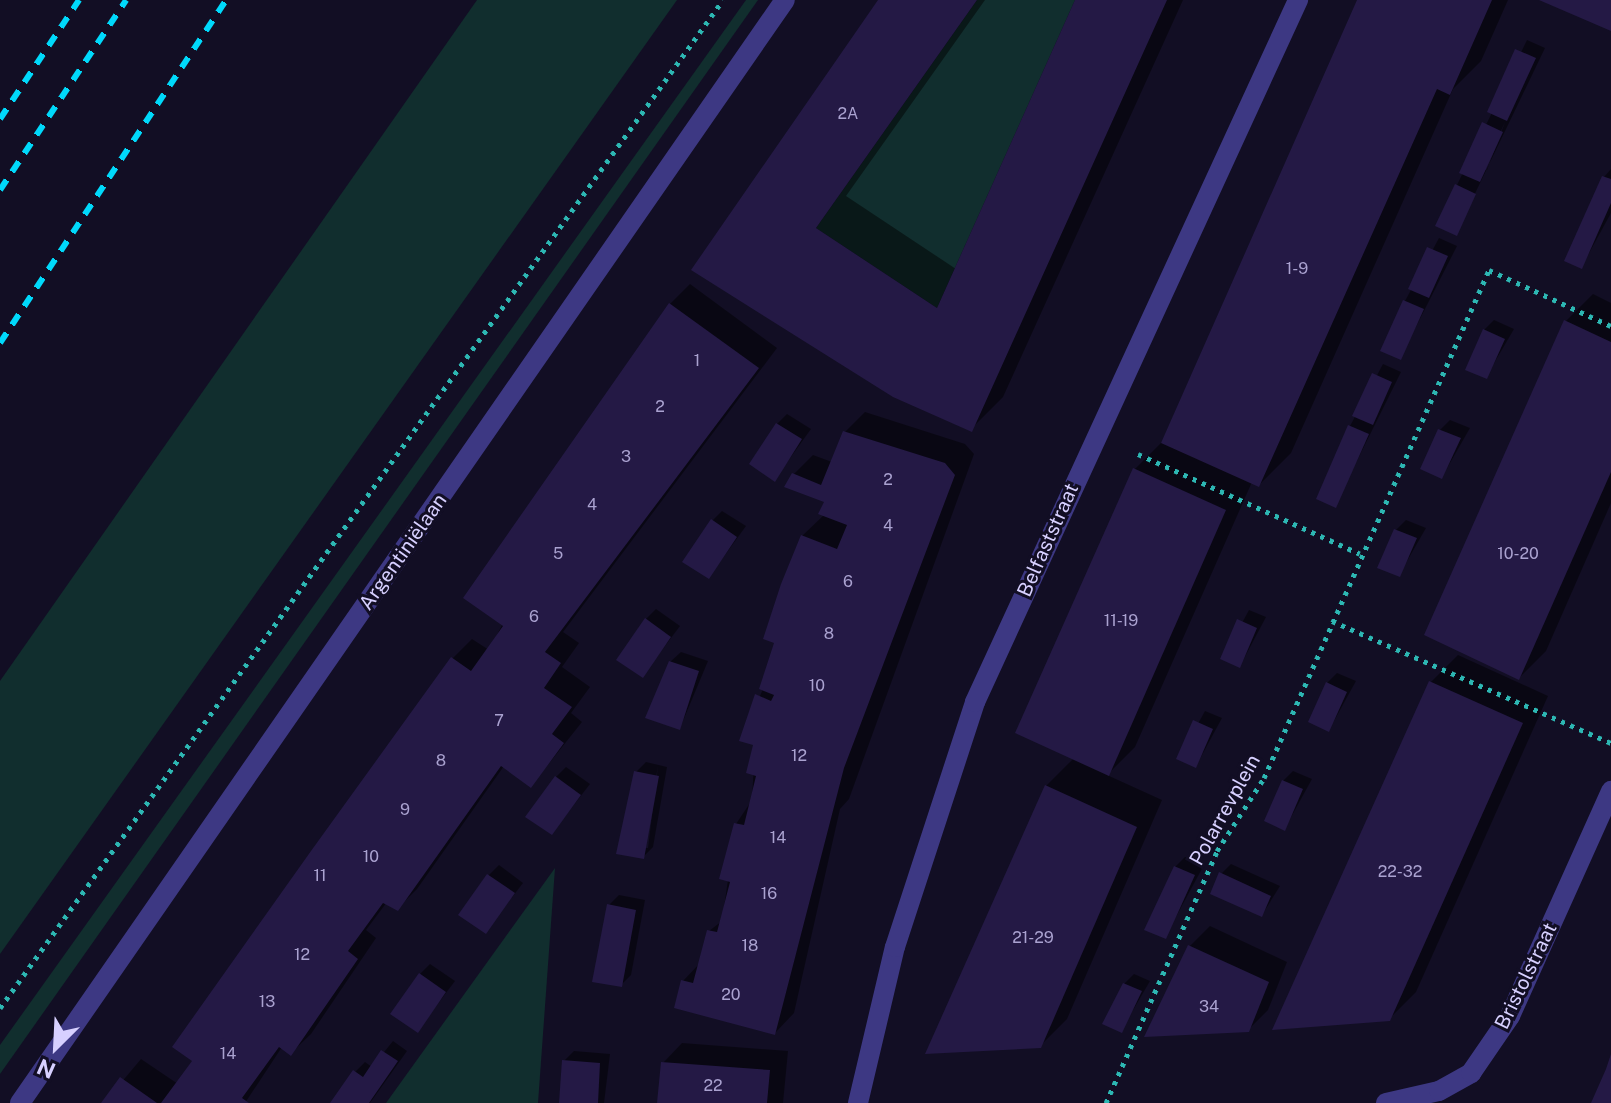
<!DOCTYPE html>
<html>
<head>
<meta charset="utf-8">
<style>
  body { margin:0 }
  #map { position:relative; width:1611px; height:1103px; overflow:hidden; background:#120e24; font-family:"Public Sans",sans-serif }
  div>[style] { position:absolute }
  .green>* { inset:0; background:#112e2e }
  .shadow>* { inset:0; background:#0007 }
  .building>* { inset:0; background:#241945 }
  .path>* { height:5px; margin-top:-2.5px; transform-origin:0; background:repeating-linear-gradient(90deg,#2db7b3 0 4px,transparent 0 10px) }
  .street>* { height:20px; margin:-10px; padding:0 10px; transform-origin:10px; border-radius:10px; background:#3d3883 }
  .rail>* { height:6px; margin-top:-3px; transform-origin:0; background:repeating-linear-gradient(90deg,#00d9fb 0 12px,transparent 0 22px) }
  span { translate:-50% -50%; white-space:nowrap; text-align:center; line-height:1.15; -webkit-text-stroke:6px #120e24; paint-order:stroke }
  .number-label { font-size:16px; color:#aaa2d0 }
  .number-label span { -webkit-text-stroke-width:0 }
  .street-label { font-size:20px; color:#d7d0ff }
  .north { position:absolute; left:16px; top:1007px; width:80px; height:80px; -webkit-text-stroke:6px #120e24; paint-order:stroke; rotate:204deg; font-size:22px; font-weight:700; line-height:32px; text-align:center; color:#d7d0ff }
  .north::after { content:''; display:block; margin:auto; width:28px; height:36px; background:#d7d0ff; clip-path:polygon(50% 0,100% 100%,50% 72%,0 100%) }
</style>
</head>
<body>
<div id="map">
  <div class="green">
    <div style="clip-path:polygon(477px 0,677px 0,0 954px,0 681px)"></div>
    <div style="clip-path:polygon(746px 0,758px 0,0 1074px,0 1045px)"></div>
    <div style="clip-path:polygon(977px 0,1075px 0,937px 308px,816px 228px)"></div>
    <div style="clip-path:polygon(555px 868px,538px 1103px,386px 1103px)"></div>
  </div>
  <div class="shadow">
    <div style="clip-path:polygon(880px 0,985px 0,846px 196px,956px 269px,1077px 0,1183px 0,1003px 397px,971px 429px,694px 270px)"></div>
    <div style="clip-path:polygon(1360px 0,1508px 0,1481px 61px,1453px 89px,1291px 453px,1259px 485px,1252px 482px,1135px 747px,1107px 775px,1162px 800px,1067px 1019px,1040px 1046px,1046px 786px,1074px 758px,1135px 469px,1162px 442px)"></div>
    <div style="clip-path:polygon(evenodd,1527px 40px,1545px 48px,1456px 233px,1457px 185px,1527px 40px,1505px 122px,1487px 170px,1483px 170px,1505px 122px)"></div>
    <div style="clip-path:polygon(1611px 169px,1611px 213px,1582px 266px,1604px 177px)"></div>
    <div style="clip-path:polygon(1439px 238px,1457px 246px,1400px 358px,1405px 301px)"></div>
    <div style="clip-path:polygon(690px 284px,777px 348px,563px 632px,579px 643px,562px 667px,590px 687px,571px 713px,582px 722px,531px 786px,504px 766px,417px 889px,397px 909px,387px 902px,366px 930px,376px 938px,311px 1034px,291px 1053px,282px 1047px,245px 1103px,104px 1103px,141px 1059px,178px 1084px,452px 659px,472px 639px,489px 650px,670px 304px)"></div>
    <div style="clip-path:polygon(1593px 294px,1611px 303px,1611px 503px,1546px 651px,1519px 678px,1427px 634px,1566px 321px)"></div>
    <div style="clip-path:polygon(1494px 320px,1514px 329px,1486px 377px,1484px 330px)"></div>
    <div style="clip-path:polygon(1383px 364px,1401px 372px,1335px 505px,1350px 426px)"></div>
    <div style="clip-path:polygon(865px 412px,965px 444px,974px 454px,849px 799px,840px 809px,794px 1013px,775px 1033px,683px 981px,700px 963px,709px 931px,722px 921px,736px 824px,752px 800px,755px 743px,741px 739px,763px 689px,802px 536px,825px 514px,826px 501px,793px 475px,813px 455px,832px 462px,845px 432px)"></div>
    <div style="clip-path:polygon(787px 414px,811px 429px,775px 479px,777px 424px)"></div>
    <div style="clip-path:polygon(1450px 420px,1470px 428px,1442px 477px,1440px 430px)"></div>
    <div style="clip-path:polygon(722px 511px,746px 526px,709px 577px,712px 521px)"></div>
    <div style="clip-path:polygon(1406px 520px,1426px 528px,1399px 575px,1396px 530px)"></div>
    <div style="clip-path:polygon(656px 609px,680px 626px,643px 675px,646px 619px)"></div>
    <div style="clip-path:polygon(1249px 610px,1266px 617px,1240px 666px,1223px 658px)"></div>
    <div style="clip-path:polygon(681px 652px,708px 661px,680px 728px,670px 662px)"></div>
    <div style="clip-path:polygon(1458px 655px,1548px 696px,1416px 992px,1389px 1019px,1431px 682px)"></div>
    <div style="clip-path:polygon(1337px 673px,1356px 681px,1329px 730px,1327px 683px)"></div>
    <div style="clip-path:polygon(1205px 711px,1222px 718px,1196px 766px,1179px 758px)"></div>
    <div style="clip-path:polygon(evenodd,646px 762px,667px 767px,653px 847px,643px 857px,636px 772px,646px 762px,658px 766px,648px 848px,644px 848px,658px 766px)"></div>
    <div style="clip-path:polygon(566px 767px,590px 784px,552px 833px,556px 777px)"></div>
    <div style="clip-path:polygon(1293px 771px,1312px 779px,1285px 828px,1283px 781px)"></div>
    <div style="clip-path:polygon(1185px 857px,1204px 865px,1165px 937px,1175px 867px)"></div>
    <div style="clip-path:polygon(1231px 864px,1280px 886px,1262px 915px,1221px 874px)"></div>
    <div style="clip-path:polygon(499px 865px,523px 883px,486px 931px,489px 875px)"></div>
    <div style="clip-path:polygon(619px 895px,645px 900px,631px 975px,621px 985px,609px 905px)"></div>
    <div style="clip-path:polygon(1210px 926px,1287px 962px,1268px 1010px,1248px 1030px,1147px 1035px,1190px 946px)"></div>
    <div style="clip-path:polygon(430px 964px,455px 981px,418px 1030px,420px 974px)"></div>
    <div style="clip-path:polygon(1134px 974px,1150px 981px,1121px 1031px,1124px 984px)"></div>
    <div style="clip-path:polygon(393px 1041px,407px 1051px,370px 1103px,332px 1103px,355px 1072px,365px 1062px,372px 1067px)"></div>
    <div style="clip-path:polygon(682px 1043px,788px 1051px,783px 1103px,660px 1103px,663px 1063px)"></div>
    <div style="clip-path:polygon(574px 1051px,610px 1054px,604px 1103px,561px 1103px,564px 1061px)"></div>
  </div>
  <div class="building">
    <div style="clip-path:polygon(878px 0,977px 0,816px 228px,937px 308px,1075px 0,1167px 0,972px 432px,893px 397px,691px 270px)"></div>
    <div style="clip-path:polygon(1357px 0,1492px 0,1450px 95px,1437px 89px,1259px 487px,1161px 443px)"></div>
    <div style="clip-path:polygon(1539px 0,1611px 0,1611px 31px)"></div>
    <div style="clip-path:polygon(1515px 49px,1536px 58px,1507px 121px,1487px 112px)"></div>
    <div style="clip-path:polygon(1482px 122px,1503px 132px,1480px 182px,1459px 173px)"></div>
    <div style="clip-path:polygon(1602px 176px,1611px 179px,1611px 203px,1582px 269px,1564px 261px)"></div>
    <div style="clip-path:polygon(1455px 184px,1476px 194px,1457px 236px,1435px 226px)"></div>
    <div style="clip-path:polygon(1427px 247px,1448px 256px,1429px 298px,1408px 289px)"></div>
    <div style="clip-path:polygon(1403px 300px,1424px 309px,1401px 360px,1380px 351px)"></div>
    <div style="clip-path:polygon(669px 303px,759px 368px,545px 652px,561px 663px,544px 688px,572px 707px,552px 734px,564px 743px,531px 788px,501px 766px,398px 911px,383px 903px,348px 951px,358px 959px,291px 1056px,279px 1047px,242px 1098px,249px 1103px,161px 1103px,192px 1061px,172px 1047px,311px 851px,451px 657px,471px 671px,503px 626px,463px 598px)"></div>
    <div style="clip-path:polygon(1564px 320px,1611px 342px,1611px 472px,1519px 680px,1424px 635px)"></div>
    <div style="clip-path:polygon(1483px 329px,1505px 339px,1487px 379px,1465px 370px)"></div>
    <div style="clip-path:polygon(1372px 373px,1392px 382px,1373px 425px,1352px 416px)"></div>
    <div style="clip-path:polygon(776px 423px,802px 439px,775px 482px,749px 464px)"></div>
    <div style="clip-path:polygon(1348px 425px,1369px 434px,1336px 508px,1316px 499px)"></div>
    <div style="clip-path:polygon(1438px 429px,1461px 438px,1442px 479px,1420px 469px)"></div>
    <div style="clip-path:polygon(843px 431px,945px 463px,955px 475px,844px 768px,775px 1035px,674px 1008px,681px 980px,693px 983px,707px 930px,717px 932px,730px 882px,719px 879px,734px 823px,744px 825px,756px 776px,746px 773px,753px 745px,739px 741px,755px 694px,771px 701px,774px 695px,759px 689px,774px 643px,763px 639px,781px 584px,801px 535px,837px 549px,847px 525px,818px 514px,824px 502px,784px 487px,792px 473px,821px 485px)"></div>
    <div style="clip-path:polygon(1133px 468px,1226px 510px,1109px 776px,1015px 733px)"></div>
    <div style="clip-path:polygon(711px 519px,737px 537px,709px 579px,682px 562px)"></div>
    <div style="clip-path:polygon(1394px 529px,1417px 538px,1400px 577px,1377px 568px)"></div>
    <div style="clip-path:polygon(645px 618px,671px 637px,643px 678px,616px 660px)"></div>
    <div style="clip-path:polygon(1237px 619px,1257px 628px,1240px 668px,1220px 659px)"></div>
    <div style="clip-path:polygon(669px 661px,699px 671px,680px 730px,645px 718px)"></div>
    <div style="clip-path:polygon(1429px 681px,1523px 723px,1390px 1021px,1272px 1030px)"></div>
    <div style="clip-path:polygon(1326px 682px,1347px 692px,1329px 732px,1308px 722px)"></div>
    <div style="clip-path:polygon(1193px 720px,1213px 729px,1196px 768px,1176px 759px)"></div>
    <div style="clip-path:polygon(634px 771px,659px 776px,644px 859px,616px 854px)"></div>
    <div style="clip-path:polygon(555px 776px,581px 795px,552px 835px,525px 817px)"></div>
    <div style="clip-path:polygon(1282px 780px,1303px 789px,1285px 831px,1264px 821px)"></div>
    <div style="clip-path:polygon(1045px 785px,1137px 827px,1041px 1048px,925px 1054px)"></div>
    <div style="clip-path:polygon(1174px 866px,1195px 875px,1166px 939px,1144px 930px)"></div>
    <div style="clip-path:polygon(1219px 872px,1271px 896px,1262px 917px,1210px 894px)"></div>
    <div style="clip-path:polygon(487px 874px,515px 893px,486px 934px,458px 915px)"></div>
    <div style="clip-path:polygon(607px 904px,636px 910px,622px 987px,592px 982px)"></div>
    <div style="clip-path:polygon(1188px 945px,1269px 982px,1249px 1032px,1144px 1037px)"></div>
    <div style="clip-path:polygon(419px 973px,446px 992px,418px 1033px,390px 1014px)"></div>
    <div style="clip-path:polygon(1123px 983px,1142px 991px,1122px 1033px,1102px 1024px)"></div>
    <div style="clip-path:polygon(381px 1050px,398px 1061px,369px 1103px,330px 1103px,353px 1070px,363px 1077px)"></div>
    <div style="clip-path:polygon(1611px 1054px,1611px 1103px,1591px 1103px,1606px 1069px)"></div>
    <div style="clip-path:polygon(562px 1060px,600px 1063px,598px 1103px,559px 1103px)"></div>
    <div style="clip-path:polygon(661px 1062px,770px 1070px,767px 1103px,657px 1103px)"></div>
    <div style="clip-path:polygon(120px 1077px,157px 1103px,101px 1103px)"></div>
  </div>
  <div class="path">
    <div style="left:1138px;top:454px;width:243px;rotate:24.2deg"></div>
    <div style="left:1332px;top:621px;width:305px;rotate:23.6deg"></div>
    <div style="left:0;top:1008px;width:1240px;rotate:-54.35deg"></div>
    <div style="left:1106px;top:1103px;width:275px;rotate:-66.2deg"></div>
    <div style="left:1217px;top:851px;width:87px;rotate:-57.2deg"></div>
    <div style="left:1264px;top:778px;width:556px;rotate:-66.11deg"></div>
    <div style="left:1489px;top:270px;width:134px;rotate:24.7deg"></div>
  </div>
  <div class="street">
    <div style="left:20px;top:1103px;width:1342px;rotate:-55.26deg"></div>
    <div style="left:858px;top:1103px;width:160px;rotate:-76.7deg"></div>
    <div style="left:895px;top:947px;width:258px;rotate:-71.9deg"></div>
    <div style="left:975px;top:702px;width:773px;rotate:-65.29deg"></div>
    <div style="left:1386px;top:1103px;width:54px;rotate:-12.8deg"></div>
    <div style="left:1439px;top:1091px;width:37px;rotate:-29deg"></div>
    <div style="left:1471px;top:1073px;width:69px;rotate:-55.6deg"></div>
    <div style="left:1510px;top:1016px;width:247px;rotate:-65.8deg"></div>
  </div>
  <div class="rail">
    <div style="left:0;top:119px;width:143px;rotate:-56.4deg"></div>
    <div style="left:0;top:190px;width:228px;rotate:-56.4deg"></div>
    <div style="left:0;top:343px;width:411px;rotate:-56.6deg"></div>
  </div>
  <div class="number-label">
    <span style="left:848px;top:114px">2A</span>
    <span style="left:1297px;top:269px">1-9</span>
    <span style="left:697px;top:361px">1</span>
    <span style="left:660px;top:407px">2</span>
    <span style="left:626px;top:457px">3</span>
    <span style="left:888px;top:480px">2</span>
    <span style="left:592px;top:505px">4</span>
    <span style="left:888px;top:526px">4</span>
    <span style="left:558px;top:554px">5</span>
    <span style="left:1518px;top:554px">10-20</span>
    <span style="left:848px;top:582px">6</span>
    <span style="left:534px;top:617px">6</span>
    <span style="left:1121px;top:621px">11-19</span>
    <span style="left:829px;top:634px">8</span>
    <span style="left:817px;top:686px">10</span>
    <span style="left:499px;top:721px">7</span>
    <span style="left:799px;top:756px">12</span>
    <span style="left:441px;top:761px">8</span>
    <span style="left:405px;top:810px">9</span>
    <span style="left:778px;top:838px">14</span>
    <span style="left:371px;top:857px">10</span>
    <span style="left:1400px;top:872px">22-32</span>
    <span style="left:320px;top:876px">11</span>
    <span style="left:769px;top:894px">16</span>
    <span style="left:1033px;top:938px">21-29</span>
    <span style="left:750px;top:946px">18</span>
    <span style="left:302px;top:955px">12</span>
    <span style="left:731px;top:995px">20</span>
    <span style="left:267px;top:1002px">13</span>
    <span style="left:1209px;top:1007px">34</span>
    <span style="left:228px;top:1054px">14</span>
    <span style="left:713px;top:1086px">22</span>
  </div>
  <div class="street-label">
    <span style="left:1048px;top:540px;rotate:-66deg">Belfaststraat</span>
    <span style="left:403px;top:552px;rotate:-55deg">Argentiniëlaan</span>
    <span style="left:1225px;top:810px;rotate:-61deg">Polarrevplein</span>
    <span style="left:1526px;top:976px;rotate:-64deg">Bristolstraat</span>
  </div>
  <div class="north">N</div>
</div>
</body>
</html>
